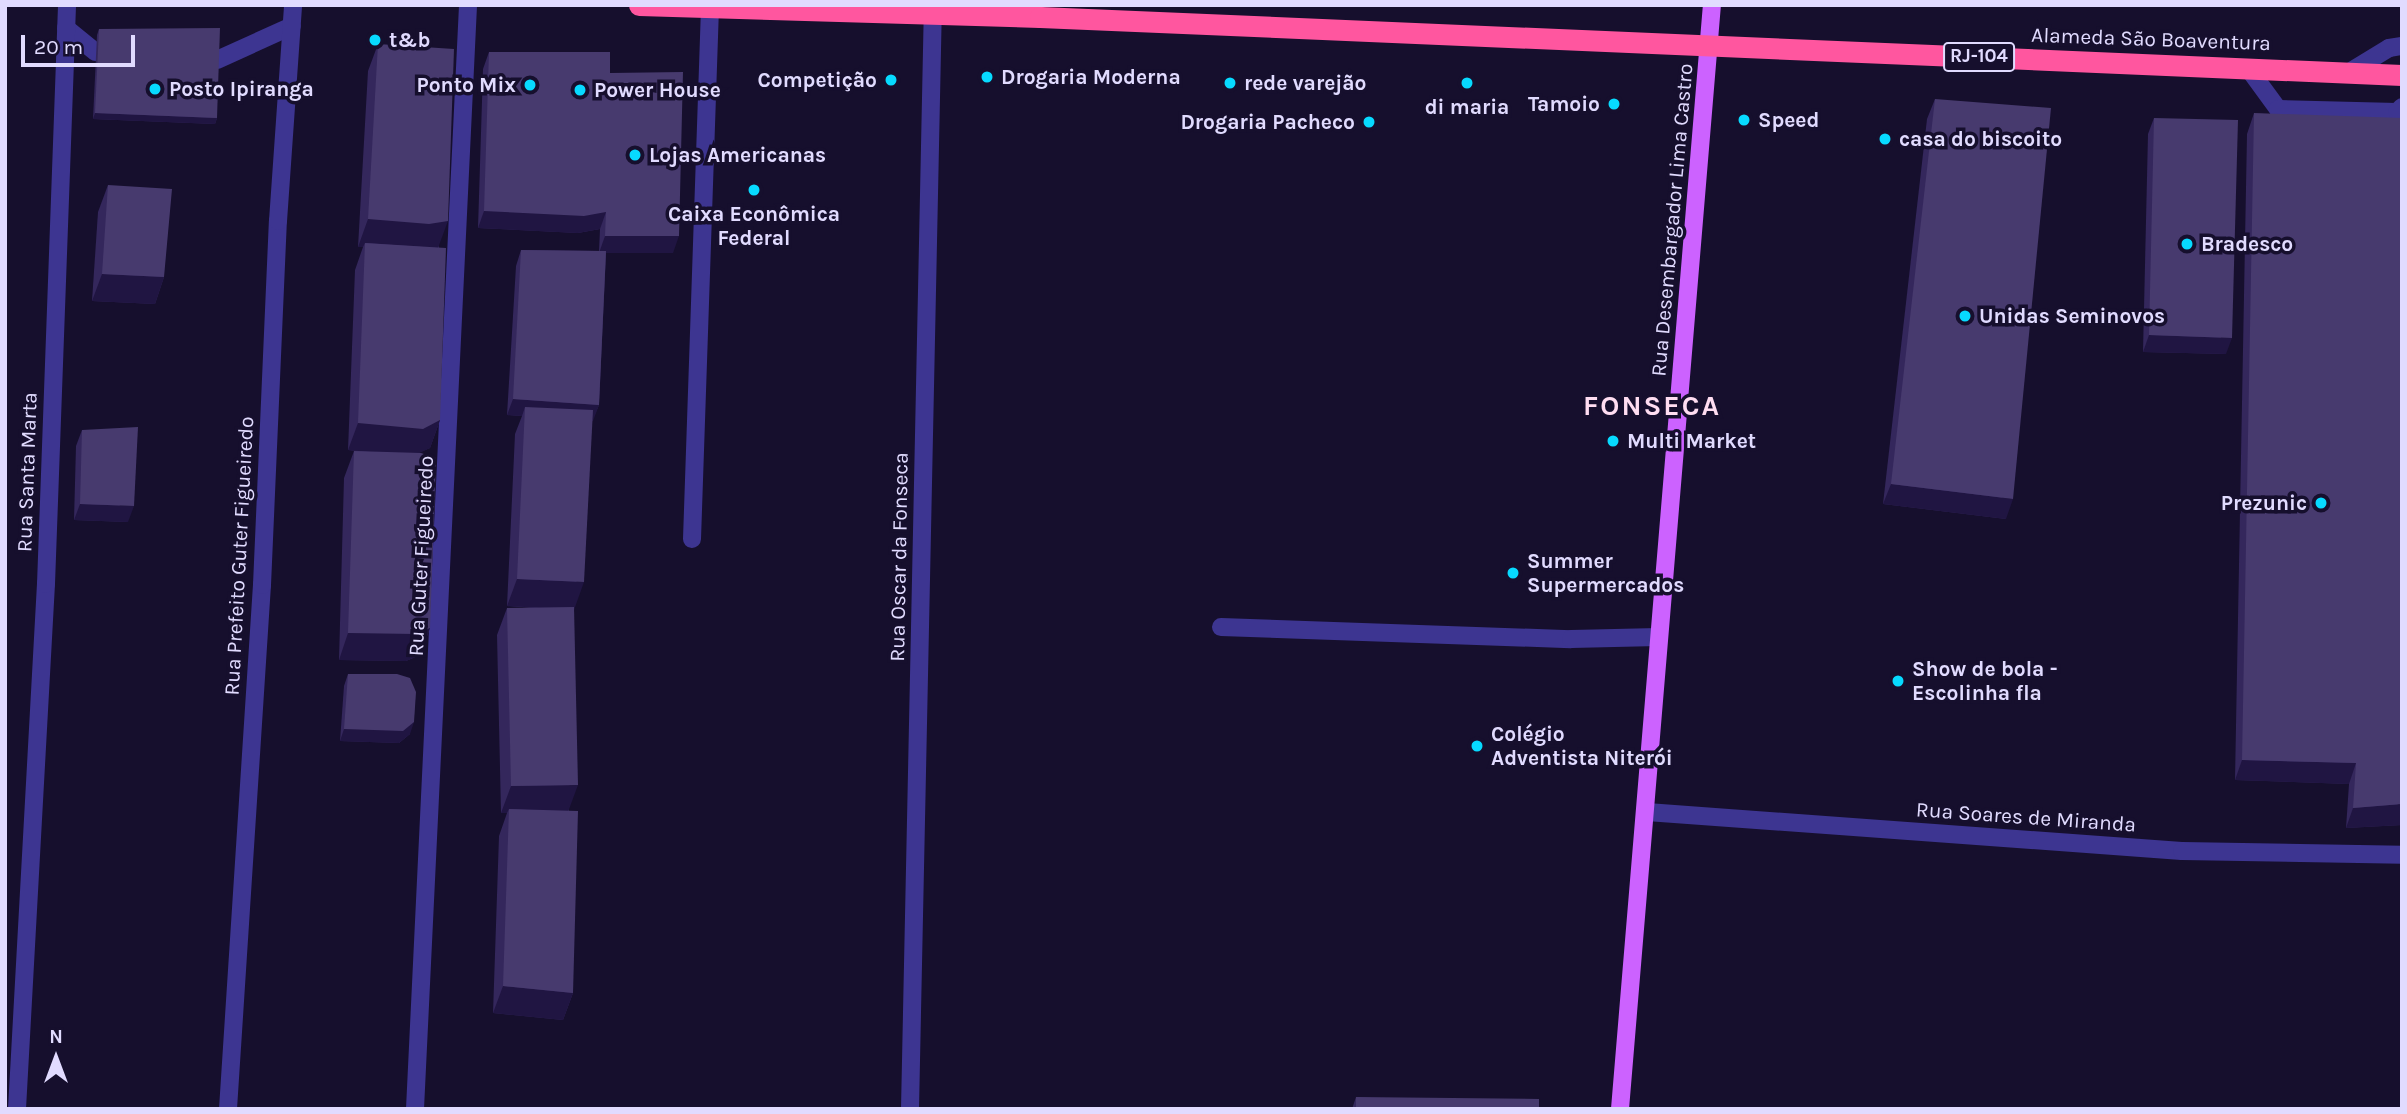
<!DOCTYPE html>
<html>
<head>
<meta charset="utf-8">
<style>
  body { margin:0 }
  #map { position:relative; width:2407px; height:1114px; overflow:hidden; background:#160f2d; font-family:Karla,sans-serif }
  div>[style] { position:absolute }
  .minor>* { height:18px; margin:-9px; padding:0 9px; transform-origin:9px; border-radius:9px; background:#3d3591 }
  .major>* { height:18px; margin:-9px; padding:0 9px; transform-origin:9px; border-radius:9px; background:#cc62ff }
  .highway>* { height:21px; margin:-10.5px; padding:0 10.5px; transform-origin:10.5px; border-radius:10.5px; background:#ff569f }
  .wall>* { inset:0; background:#34275c }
  .shaded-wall>* { inset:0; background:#201542 }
  .building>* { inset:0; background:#473a6e }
  .dots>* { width:19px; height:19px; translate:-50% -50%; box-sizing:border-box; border:4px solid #160f2d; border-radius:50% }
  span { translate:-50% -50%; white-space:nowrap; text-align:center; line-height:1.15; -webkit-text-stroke:7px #160f2d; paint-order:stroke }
  .shield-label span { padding:2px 5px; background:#160f2d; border:2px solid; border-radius:5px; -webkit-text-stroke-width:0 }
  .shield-label { font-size:19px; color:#e1dbff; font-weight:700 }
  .street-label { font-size:21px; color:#e1dbff }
  .poi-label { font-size:21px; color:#e1dbff; font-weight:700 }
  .left { translate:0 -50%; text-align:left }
  .right { translate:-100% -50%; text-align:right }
  .district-label { font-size:28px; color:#ffddf1; font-weight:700; letter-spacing:2px }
  .frame { position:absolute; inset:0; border:7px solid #e1dbff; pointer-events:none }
  .north { position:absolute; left:21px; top:1023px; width:70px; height:70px; -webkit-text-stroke:5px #160f2d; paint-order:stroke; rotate:0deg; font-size:19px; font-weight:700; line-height:28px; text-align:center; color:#e1dbff }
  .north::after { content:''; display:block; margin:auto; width:24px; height:32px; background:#e1dbff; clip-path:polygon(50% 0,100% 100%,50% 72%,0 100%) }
  .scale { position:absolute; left:21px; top:35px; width:114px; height:32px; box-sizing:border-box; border:4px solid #e1dbff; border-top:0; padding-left:9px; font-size:21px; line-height:24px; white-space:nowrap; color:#e1dbff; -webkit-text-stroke:5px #160f2d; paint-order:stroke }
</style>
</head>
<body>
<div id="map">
  <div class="minor">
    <div style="left:66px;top:28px;width:38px;rotate:39deg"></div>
    <div style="left:217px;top:60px;width:82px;rotate:-24.4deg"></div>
    <div style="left:2248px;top:68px;width:51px;rotate:53.8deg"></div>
    <div style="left:2278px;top:109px;width:119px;rotate:1.4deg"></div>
    <div style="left:2397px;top:112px;width:7px;rotate:-45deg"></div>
    <div style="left:2348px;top:73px;width:48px;rotate:-31.4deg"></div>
    <div style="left:2389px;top:48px;width:13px;rotate:-9deg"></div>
    <div style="left:692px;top:539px;width:531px;rotate:-88.06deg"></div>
    <div style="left:1221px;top:627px;width:350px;rotate:2deg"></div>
    <div style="left:1571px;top:639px;width:87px;rotate:-1.3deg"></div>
    <div style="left:1647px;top:812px;width:536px;rotate:4.17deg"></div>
    <div style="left:2182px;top:851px;width:220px;rotate:1deg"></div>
    <div style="left:17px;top:1109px;width:526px;rotate:-86.84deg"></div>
    <div style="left:46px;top:584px;width:579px;rotate:-87.92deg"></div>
    <div style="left:228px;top:1109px;width:525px;rotate:-86.29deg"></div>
    <div style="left:262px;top:585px;width:364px;rotate:-87.5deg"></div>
    <div style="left:278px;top:221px;width:217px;rotate:-86deg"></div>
    <div style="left:415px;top:1109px;width:1105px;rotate:-87.25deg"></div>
    <div style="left:910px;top:1109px;width:1104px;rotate:-88.81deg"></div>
  </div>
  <div class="major">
    <div style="left:1620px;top:1109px;width:1108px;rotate:-85.24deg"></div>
  </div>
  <div class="highway">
    <div style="left:639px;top:5px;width:401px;rotate:1.7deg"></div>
    <div style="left:1040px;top:17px;width:1363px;rotate:2.44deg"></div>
  </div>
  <div class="wall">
    <div style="clip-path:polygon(99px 29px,217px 118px,215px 124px,93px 119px,97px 35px)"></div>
    <div style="clip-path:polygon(378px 44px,439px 247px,440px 420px,430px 448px,418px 453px,430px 628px,420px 655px,406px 661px,339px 660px,344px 478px,354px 451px,366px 452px,348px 450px,355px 270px,363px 247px,358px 247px,368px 71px)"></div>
    <div style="clip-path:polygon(489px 52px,610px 73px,673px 253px,606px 253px,599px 405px,592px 421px,574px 608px,569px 810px,573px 993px,563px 1020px,493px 1013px,499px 836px,507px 813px,501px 813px,497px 635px,507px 608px,535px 608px,507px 606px,515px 434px,522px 416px,507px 415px,516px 266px,521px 250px,599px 251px,600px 229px,578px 233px,478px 228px,483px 69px)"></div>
    <div style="clip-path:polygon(1935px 99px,2006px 519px,1883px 504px,1927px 119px)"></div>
    <div style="clip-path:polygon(2254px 113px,2402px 825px,2346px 828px,2349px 784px,2235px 780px,2247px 134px)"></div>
    <div style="clip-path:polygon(2154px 118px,2226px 354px,2143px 352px,2148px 134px)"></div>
    <div style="clip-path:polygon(108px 185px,164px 277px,155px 304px,92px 301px,98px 212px)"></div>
    <div style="clip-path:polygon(82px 430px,128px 522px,74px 520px,76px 446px)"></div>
    <div style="clip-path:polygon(348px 674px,410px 734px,399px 743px,340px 741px,344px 686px)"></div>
    <div style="clip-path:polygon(1356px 1097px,1539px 1109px,1352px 1109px)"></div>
  </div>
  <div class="shaded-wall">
    <div style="clip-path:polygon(95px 113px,217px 118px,215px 124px,93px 119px)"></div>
    <div style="clip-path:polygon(484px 211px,606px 212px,600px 229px,578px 233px,478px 228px)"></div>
    <div style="clip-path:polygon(368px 219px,448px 221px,438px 248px,365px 243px,363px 247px,358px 247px)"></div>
    <div style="clip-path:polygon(605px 236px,679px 236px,673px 253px,599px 253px)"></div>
    <div style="clip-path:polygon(102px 274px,164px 277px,155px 304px,92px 301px)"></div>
    <div style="clip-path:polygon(2149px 335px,2232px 338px,2226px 354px,2143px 352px)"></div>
    <div style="clip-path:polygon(513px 399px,599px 405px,593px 421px,525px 417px,525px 407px,522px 416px,507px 415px)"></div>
    <div style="clip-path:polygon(440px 420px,430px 448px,413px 456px,348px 450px,358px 423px)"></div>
    <div style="clip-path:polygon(1891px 484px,2013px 499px,2006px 519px,1883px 504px)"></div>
    <div style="clip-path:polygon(80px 504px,134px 506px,128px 522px,74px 520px)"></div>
    <div style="clip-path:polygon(517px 579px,584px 582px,574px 610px,507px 606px)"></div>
    <div style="clip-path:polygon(430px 628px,420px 655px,406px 661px,339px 660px,348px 633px)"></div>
    <div style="clip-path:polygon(414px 722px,410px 734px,399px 743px,340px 741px,344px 729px)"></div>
    <div style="clip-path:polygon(2242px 760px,2356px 763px,2349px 784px,2235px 780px)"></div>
    <div style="clip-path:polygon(578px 785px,568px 812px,509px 809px,507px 813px,501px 813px,511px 786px)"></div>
    <div style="clip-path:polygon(2402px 804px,2402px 825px,2346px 828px,2353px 808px)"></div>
    <div style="clip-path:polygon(503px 986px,573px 993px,563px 1020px,493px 1013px)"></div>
  </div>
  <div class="building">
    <div style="clip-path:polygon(220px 28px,217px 118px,95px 113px,99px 29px)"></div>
    <div style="clip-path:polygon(378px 44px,454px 49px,448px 221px,429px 224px,368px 219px)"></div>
    <div style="clip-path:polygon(489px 52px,610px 52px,610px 73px,683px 72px,679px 236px,605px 236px,606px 212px,584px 216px,484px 211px)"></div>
    <div style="clip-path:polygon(1935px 99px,2051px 108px,2013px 499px,1891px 484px)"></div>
    <div style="clip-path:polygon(2254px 113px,2402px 118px,2402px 804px,2353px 808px,2356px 763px,2242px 760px)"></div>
    <div style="clip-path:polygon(2154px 118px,2238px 120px,2232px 338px,2149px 335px)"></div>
    <div style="clip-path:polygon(108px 185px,172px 189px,164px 277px,102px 274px)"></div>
    <div style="clip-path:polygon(365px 243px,446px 248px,440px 420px,423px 429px,358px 423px)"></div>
    <div style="clip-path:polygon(521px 250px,606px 251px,599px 405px,513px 399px)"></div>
    <div style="clip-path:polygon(525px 407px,593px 410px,584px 582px,517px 579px)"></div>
    <div style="clip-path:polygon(138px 427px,134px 506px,80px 504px,82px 430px)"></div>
    <div style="clip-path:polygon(354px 451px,421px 453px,436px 458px,430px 628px,416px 634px,348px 633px)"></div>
    <div style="clip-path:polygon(574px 607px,578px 785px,511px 786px,507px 608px)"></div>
    <div style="clip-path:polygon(348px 674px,397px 674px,410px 678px,416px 692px,414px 722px,403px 731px,344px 729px)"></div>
    <div style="clip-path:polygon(509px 809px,578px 811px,573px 993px,503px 986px)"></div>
    <div style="clip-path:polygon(1356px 1097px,1539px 1099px,1539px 1109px,1356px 1109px)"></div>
  </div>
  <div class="dots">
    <div style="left:375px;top:40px;background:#07daff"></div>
    <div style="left:987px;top:77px;background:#07daff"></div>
    <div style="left:891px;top:80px;background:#07daff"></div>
    <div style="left:1230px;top:83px;background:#07daff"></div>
    <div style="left:1467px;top:83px;background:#07daff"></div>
    <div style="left:530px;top:85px;background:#07daff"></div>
    <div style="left:155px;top:89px;background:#07daff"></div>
    <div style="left:580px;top:90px;background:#07daff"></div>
    <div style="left:1614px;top:104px;background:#07daff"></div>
    <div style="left:1744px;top:120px;background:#07daff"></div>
    <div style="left:1369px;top:122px;background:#07daff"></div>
    <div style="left:1885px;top:139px;background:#07daff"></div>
    <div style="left:635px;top:155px;background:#07daff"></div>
    <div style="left:754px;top:190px;background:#07daff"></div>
    <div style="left:2187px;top:244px;background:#07daff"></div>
    <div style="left:1965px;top:316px;background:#07daff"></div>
    <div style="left:1613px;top:441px;background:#07daff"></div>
    <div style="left:2321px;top:503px;background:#07daff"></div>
    <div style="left:1513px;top:573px;background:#07daff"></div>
    <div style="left:1898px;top:681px;background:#07daff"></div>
    <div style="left:1477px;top:746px;background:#07daff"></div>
  </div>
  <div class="shield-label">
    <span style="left:1979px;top:57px">RJ-104</span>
  </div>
  <div class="street-label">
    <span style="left:2151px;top:39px;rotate:2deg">Alameda São Boaventura</span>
    <span style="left:1672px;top:220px;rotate:-85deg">Rua Desembargador Lima Castro</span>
    <span style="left:27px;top:472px;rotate:-88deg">Rua Santa Marta</span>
    <span style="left:239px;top:556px;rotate:-87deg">Rua Prefeito Guter Figueiredo</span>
    <span style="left:421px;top:556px;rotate:-87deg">Rua Guter Figueiredo</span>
    <span style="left:899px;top:557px;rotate:-89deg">Rua Oscar da Fonseca</span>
    <span style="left:2026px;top:817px;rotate:4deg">Rua Soares de Miranda</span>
  </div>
  <div class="poi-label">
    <span class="left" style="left:389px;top:40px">t&amp;b</span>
    <span class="left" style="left:1001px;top:77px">Drogaria Moderna</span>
    <span class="right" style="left:877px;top:80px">Competição</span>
    <span class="left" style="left:1244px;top:83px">rede varejão</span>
    <span class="right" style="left:516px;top:85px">Ponto Mix</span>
    <span class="left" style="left:169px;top:89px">Posto Ipiranga</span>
    <span class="left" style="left:594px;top:90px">Power House</span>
    <span class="right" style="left:1600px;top:104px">Tamoio</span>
    <span style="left:1467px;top:107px">di maria</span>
    <span class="left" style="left:1758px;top:120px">Speed</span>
    <span class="right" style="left:1355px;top:122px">Drogaria Pacheco</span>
    <span class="left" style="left:1899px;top:139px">casa do biscoito</span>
    <span class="left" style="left:649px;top:155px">Lojas Americanas</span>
    <span style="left:754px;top:226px">Caixa Econômica<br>Federal</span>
    <span class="left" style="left:2201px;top:244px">Bradesco</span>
    <span class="left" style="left:1979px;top:316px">Unidas Seminovos</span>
    <span class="left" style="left:1627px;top:441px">Multi Market</span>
    <span class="right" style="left:2307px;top:503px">Prezunic</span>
    <span class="left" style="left:1527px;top:573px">Summer<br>Supermercados</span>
    <span class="left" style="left:1912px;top:681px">Show de bola -<br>Escolinha fla</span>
    <span class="left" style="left:1491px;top:746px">Colégio<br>Adventista Niterói</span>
  </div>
  <div class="district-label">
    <span style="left:1652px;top:406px">FONSECA</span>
  </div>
  <div class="frame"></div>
  <div class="north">N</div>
  <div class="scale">20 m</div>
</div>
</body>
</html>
